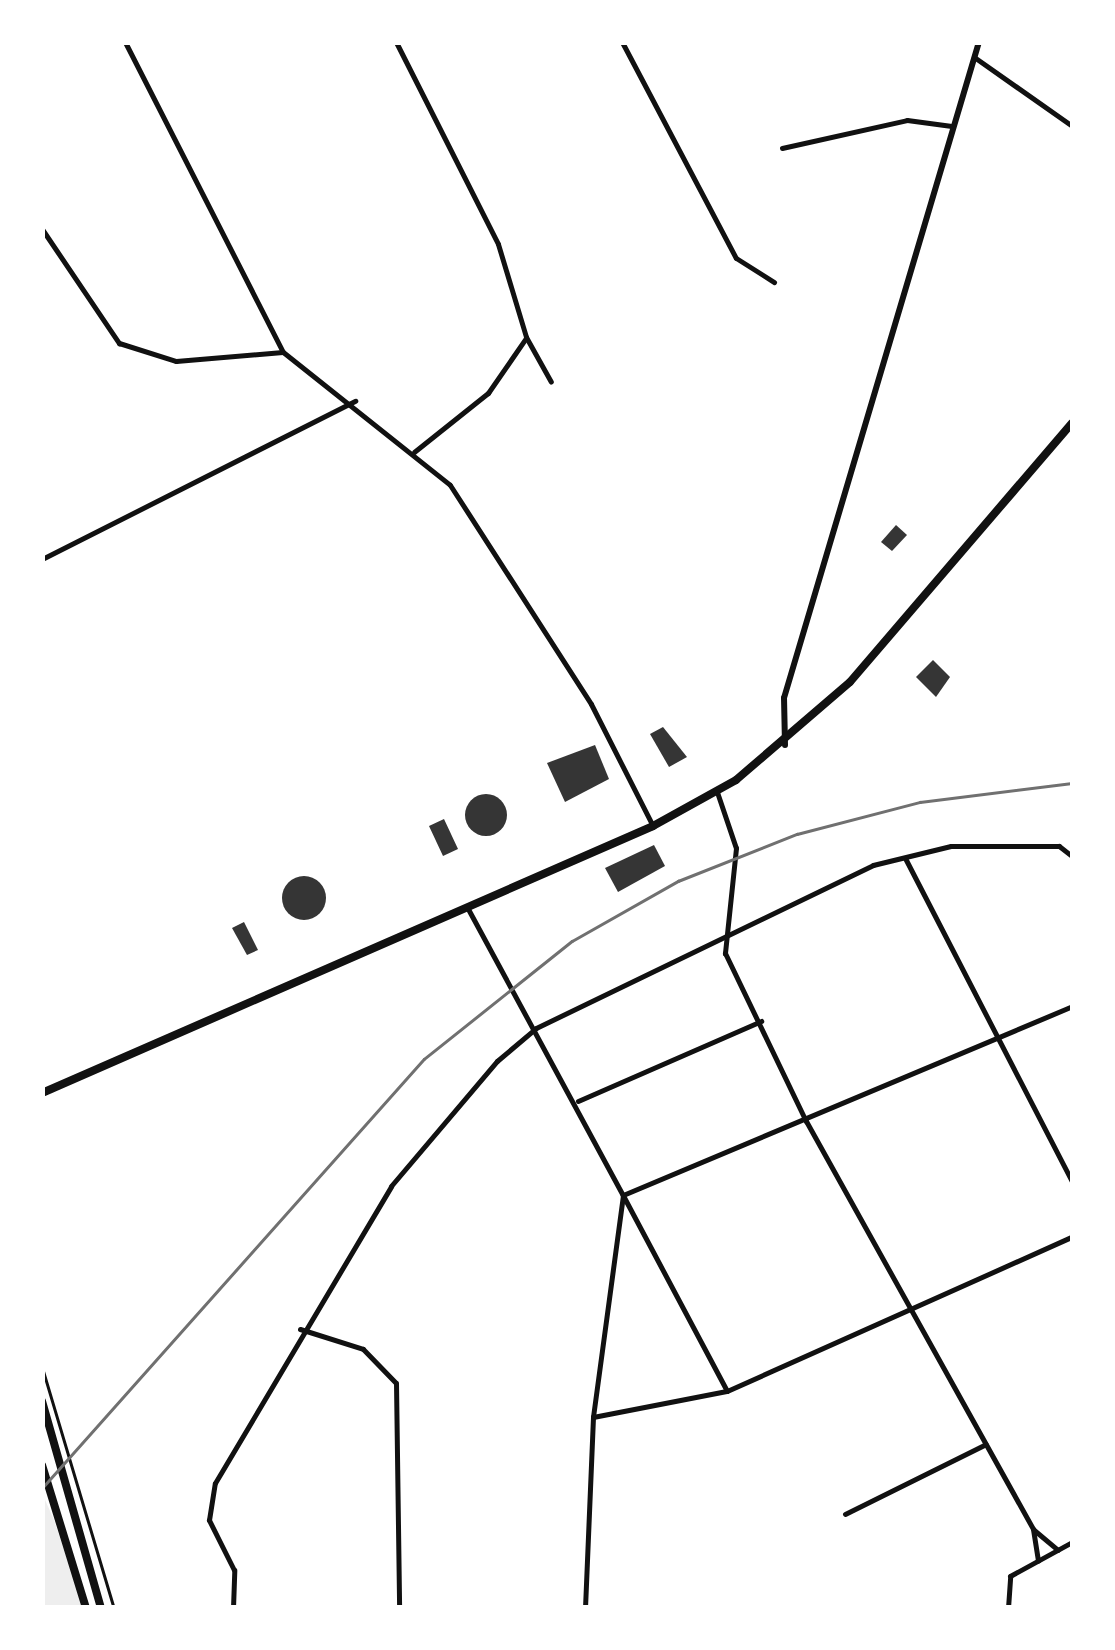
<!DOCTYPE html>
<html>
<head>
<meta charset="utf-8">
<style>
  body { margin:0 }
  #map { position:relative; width:1115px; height:1650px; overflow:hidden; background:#fff; font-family:Commissioner,sans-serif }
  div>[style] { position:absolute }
  .green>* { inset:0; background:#eee }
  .building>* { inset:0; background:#353535 }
  .round { border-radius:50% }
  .path>* { height:2.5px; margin:-1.25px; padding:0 1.25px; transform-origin:1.25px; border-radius:1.25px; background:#111 }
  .minor>* { height:5px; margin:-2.5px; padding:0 2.5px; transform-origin:2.5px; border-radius:2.5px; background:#111 }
  .tertiary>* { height:6px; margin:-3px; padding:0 3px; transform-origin:3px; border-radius:3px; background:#111 }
  .secondary>* { height:8px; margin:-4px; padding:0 4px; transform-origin:4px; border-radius:4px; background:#111 }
  .primary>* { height:8px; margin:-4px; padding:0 4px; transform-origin:4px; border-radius:4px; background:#111 }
  .rail>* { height:2.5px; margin:-1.25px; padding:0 1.25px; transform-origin:1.25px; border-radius:1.25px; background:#707070 }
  span { translate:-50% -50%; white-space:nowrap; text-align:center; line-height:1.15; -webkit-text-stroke:9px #fff; paint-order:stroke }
  .frame { position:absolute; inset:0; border:45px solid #fff; pointer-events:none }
</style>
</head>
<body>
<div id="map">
  <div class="green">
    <div style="clip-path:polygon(42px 1493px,54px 1520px,83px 1607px,43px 1607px)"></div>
  </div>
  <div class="building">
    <div style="clip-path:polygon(896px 525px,907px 535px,892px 551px,881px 542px)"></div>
    <div style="clip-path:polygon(933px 660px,950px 677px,936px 697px,916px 677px)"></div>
    <div style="clip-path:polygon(663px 727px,687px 757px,669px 767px,650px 734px)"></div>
    <div style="clip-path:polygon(595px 745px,609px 779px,565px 802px,547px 763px)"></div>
    <div class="round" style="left:465px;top:794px;width:42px;height:42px"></div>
    <div style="clip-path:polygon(444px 819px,458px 849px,443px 856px,429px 826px)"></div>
    <div style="clip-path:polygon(654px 845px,665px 866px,618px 892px,605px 868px)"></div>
    <div class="round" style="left:282px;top:876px;width:44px;height:44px"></div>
    <div style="clip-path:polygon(244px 922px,258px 950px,247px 955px,232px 928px)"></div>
  </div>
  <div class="path">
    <div style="left:42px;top:1366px;width:252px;rotate:73.4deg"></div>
  </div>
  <div class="minor">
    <div style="left:125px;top:42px;width:348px;rotate:63deg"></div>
    <div style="left:396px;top:42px;width:226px;rotate:63.2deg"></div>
    <div style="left:498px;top:244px;width:97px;rotate:73.2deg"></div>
    <div style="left:526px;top:337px;width:51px;rotate:60.9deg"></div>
    <div style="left:622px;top:42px;width:244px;rotate:62.2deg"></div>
    <div style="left:736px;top:258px;width:45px;rotate:32.3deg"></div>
    <div style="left:974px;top:57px;width:120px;rotate:35.1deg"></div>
    <div style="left:782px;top:148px;width:128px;rotate:-12.6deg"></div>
    <div style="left:907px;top:120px;width:45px;rotate:7.6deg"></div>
    <div style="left:42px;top:229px;width:138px;rotate:56deg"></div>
    <div style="left:119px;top:343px;width:60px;rotate:17.5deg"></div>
    <div style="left:176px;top:361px;width:107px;rotate:-4.8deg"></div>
    <div style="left:283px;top:352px;width:213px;rotate:38.5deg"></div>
    <div style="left:450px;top:485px;width:260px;rotate:57.2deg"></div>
    <div style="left:591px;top:704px;width:137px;rotate:63.1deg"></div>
    <div style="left:414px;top:452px;width:95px;rotate:-38.6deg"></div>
    <div style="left:488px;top:393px;width:67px;rotate:-55.4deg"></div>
    <div style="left:42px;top:559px;width:351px;rotate:-26.8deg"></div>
    <div style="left:717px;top:792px;width:59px;rotate:71.3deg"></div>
    <div style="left:736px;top:848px;width:106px;rotate:96deg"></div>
    <div style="left:725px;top:953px;width:187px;rotate:64.3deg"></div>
    <div style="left:806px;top:1121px;width:467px;rotate:60.9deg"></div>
    <div style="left:1033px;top:1529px;width:32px;rotate:81deg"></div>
    <div style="left:905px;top:858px;width:364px;rotate:62.7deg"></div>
    <div style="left:467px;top:907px;width:328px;rotate:61.6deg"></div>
    <div style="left:623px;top:1195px;width:224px;rotate:97.7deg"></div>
    <div style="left:593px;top:1417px;width:191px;rotate:92.4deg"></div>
    <div style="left:578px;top:1101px;width:200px;rotate:-23.6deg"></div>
    <div style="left:300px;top:1329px;width:66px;rotate:17.6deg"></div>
    <div style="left:363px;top:1349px;width:47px;rotate:45.9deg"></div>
    <div style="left:396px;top:1383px;width:225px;rotate:89.2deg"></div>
    <div style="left:727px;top:1391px;width:222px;rotate:-118deg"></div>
    <div style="left:623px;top:1195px;width:487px;rotate:-22.8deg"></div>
    <div style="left:593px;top:1417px;width:136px;rotate:-11deg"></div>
    <div style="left:727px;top:1391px;width:378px;rotate:-24.1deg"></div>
    <div style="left:845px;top:1514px;width:157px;rotate:-26.4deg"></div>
    <div style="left:1034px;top:1530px;width:31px;rotate:40deg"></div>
    <div style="left:233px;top:1608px;width:38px;rotate:-88deg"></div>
    <div style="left:234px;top:1570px;width:56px;rotate:-116.6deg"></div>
    <div style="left:209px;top:1520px;width:37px;rotate:-81deg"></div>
    <div style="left:215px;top:1483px;width:345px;rotate:-59.3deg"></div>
    <div style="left:391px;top:1186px;width:164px;rotate:-49.7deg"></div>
    <div style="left:497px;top:1061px;width:51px;rotate:-40.2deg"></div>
    <div style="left:536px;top:1028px;width:374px;rotate:-25.8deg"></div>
    <div style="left:873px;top:865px;width:80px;rotate:-13.7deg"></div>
    <div style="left:951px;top:846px;width:108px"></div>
    <div style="left:1059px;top:846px;width:16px;rotate:38deg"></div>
    <div style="left:1008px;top:1608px;width:32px;rotate:-86deg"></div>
    <div style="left:1010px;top:1576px;width:71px;rotate:-28.7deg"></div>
  </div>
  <div class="tertiary">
    <div style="left:785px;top:745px;width:47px;rotate:-91.2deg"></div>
    <div style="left:784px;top:698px;width:684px;rotate:-73.45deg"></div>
  </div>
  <div class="secondary">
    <div style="left:42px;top:1401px;width:215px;rotate:74.1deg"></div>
    <div style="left:42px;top:1465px;width:150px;rotate:72.9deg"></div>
  </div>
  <div class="primary">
    <div style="left:42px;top:1093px;width:667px;rotate:-23.6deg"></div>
    <div style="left:653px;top:826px;width:95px;rotate:-29deg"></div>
    <div style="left:736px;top:780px;width:150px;rotate:-40.7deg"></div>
    <div style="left:850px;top:682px;width:341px;rotate:-49.4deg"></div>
  </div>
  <div class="rail">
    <div style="left:42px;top:1488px;width:574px;rotate:-48.32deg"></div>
    <div style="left:424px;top:1059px;width:189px;rotate:-38.6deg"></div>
    <div style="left:572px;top:941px;width:122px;rotate:-29.5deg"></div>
    <div style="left:678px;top:881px;width:128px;rotate:-21.6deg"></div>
    <div style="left:797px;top:834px;width:127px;rotate:-14.6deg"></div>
    <div style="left:920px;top:802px;width:153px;rotate:-7.1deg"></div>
  </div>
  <div class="frame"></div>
</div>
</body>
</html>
